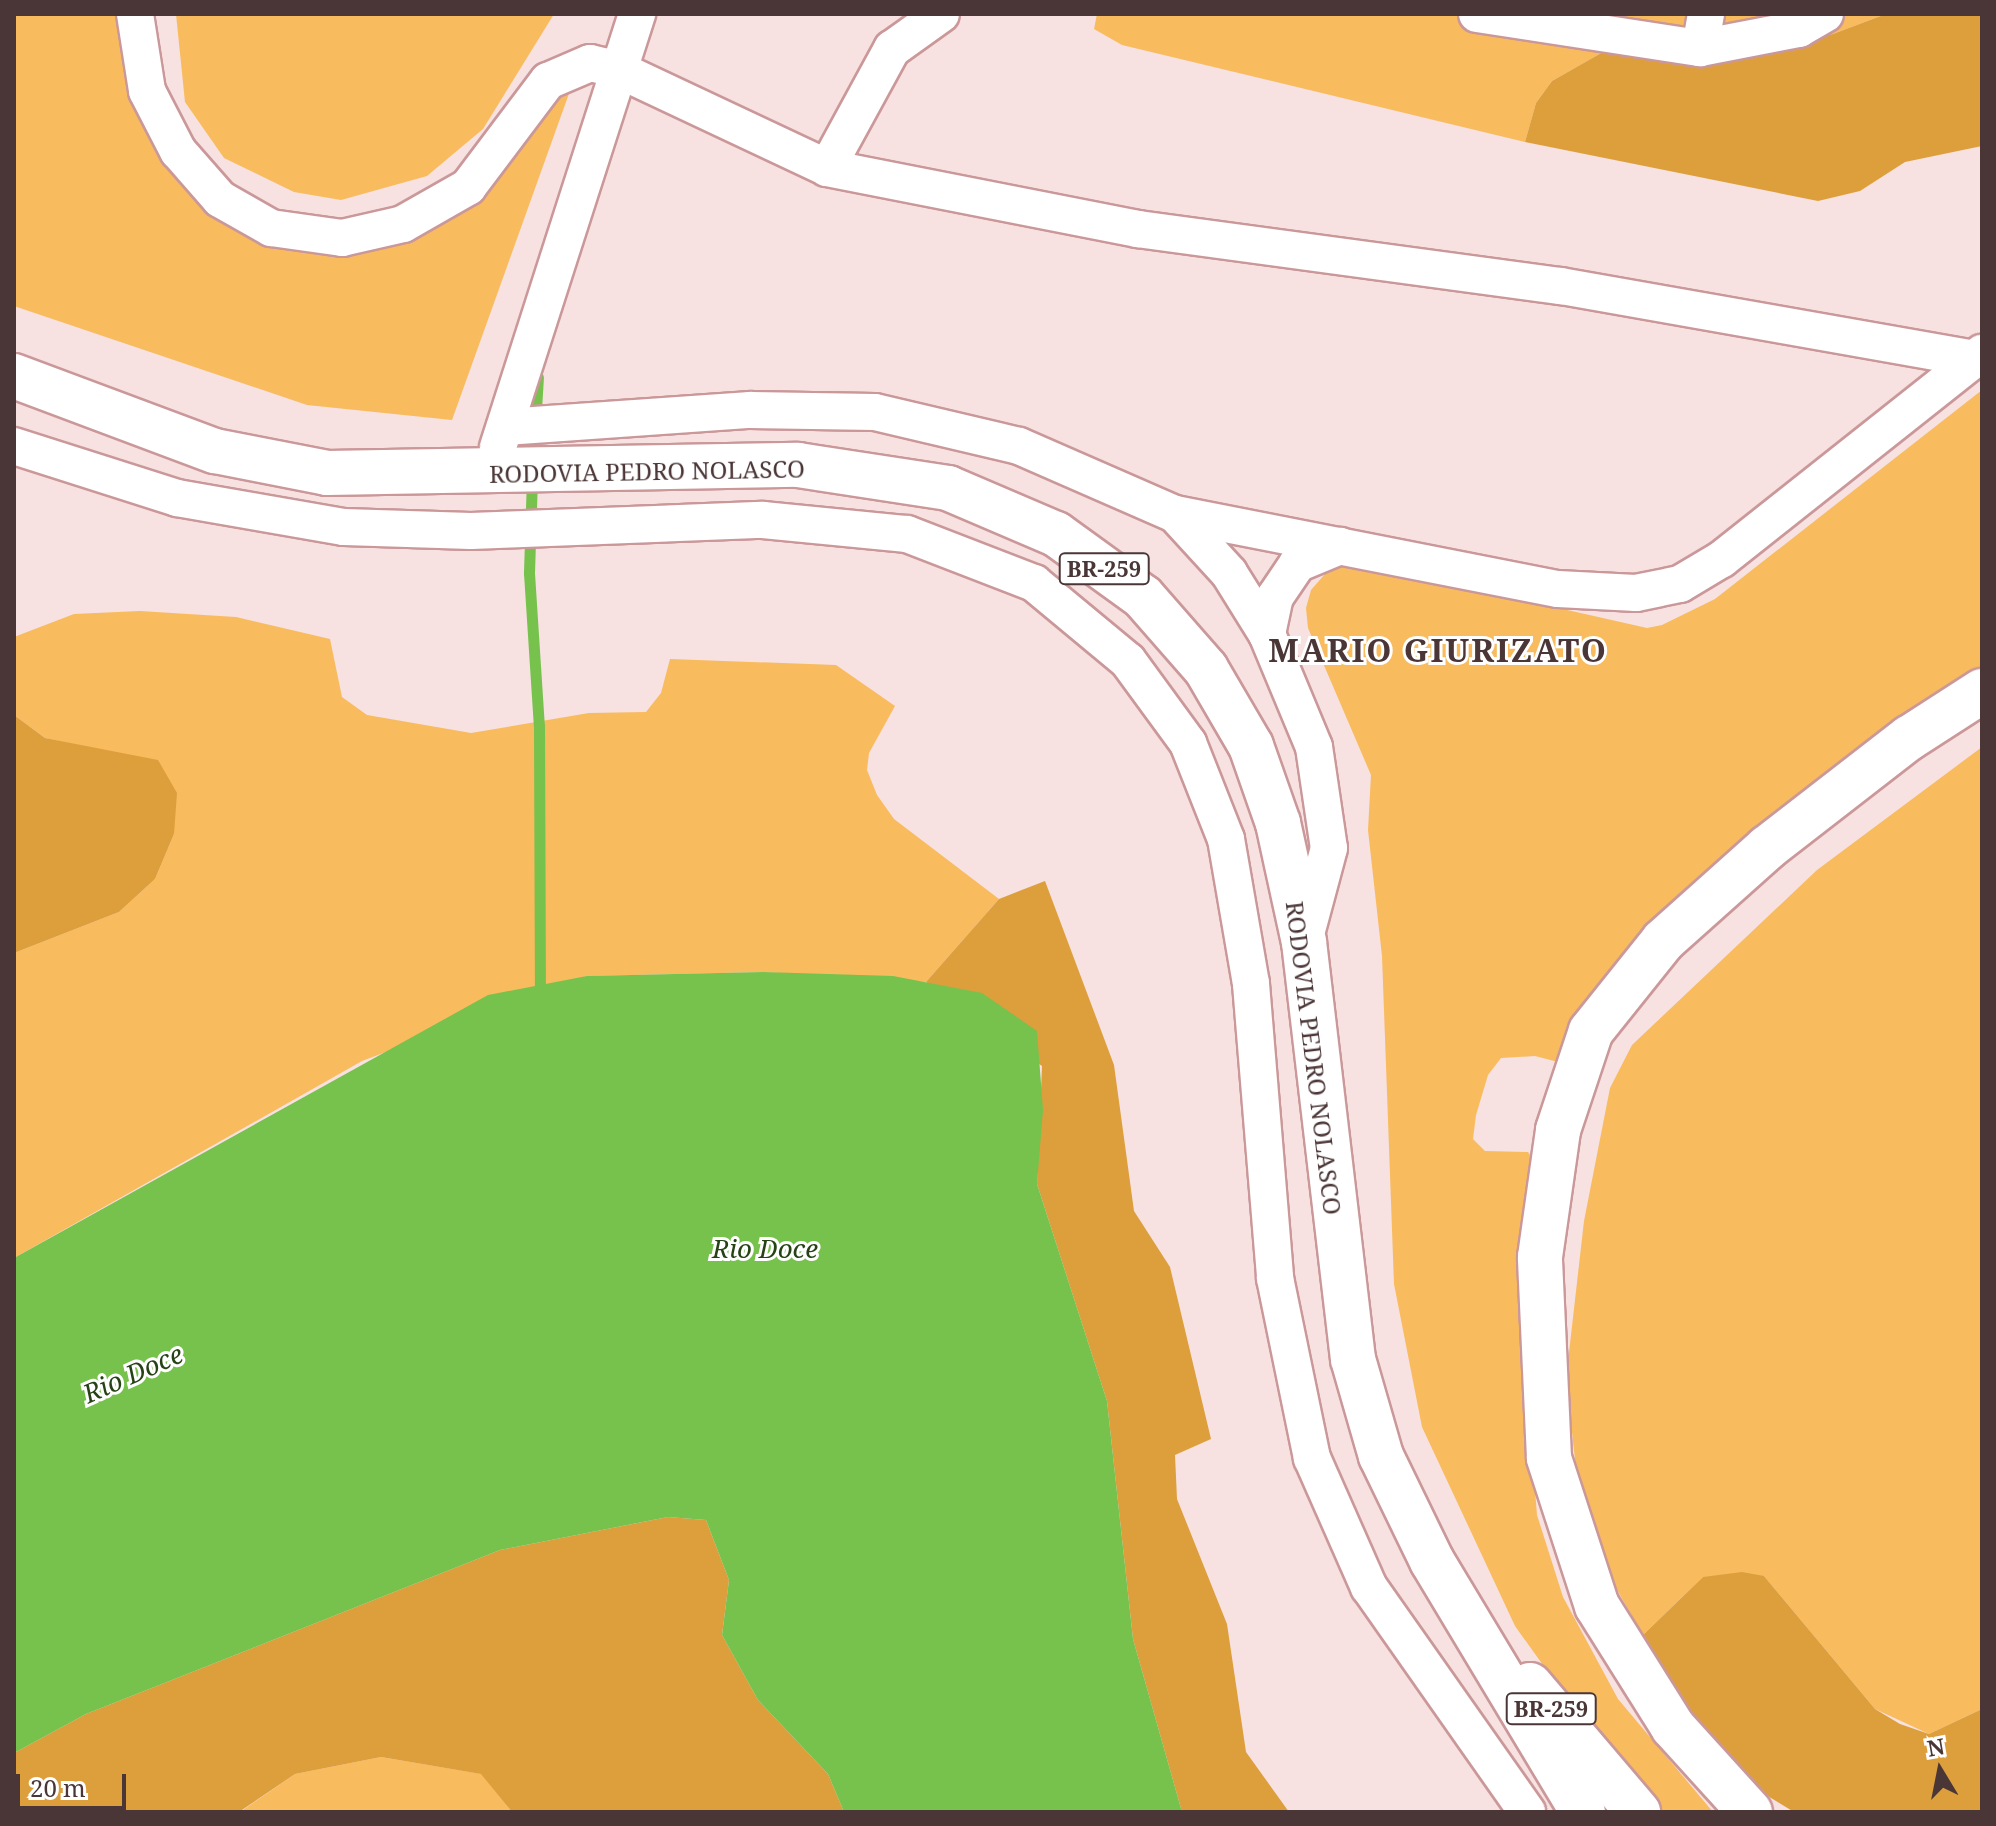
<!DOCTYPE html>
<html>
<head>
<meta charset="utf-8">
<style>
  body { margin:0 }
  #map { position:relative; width:1996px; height:1826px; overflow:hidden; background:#f7e1e1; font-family:"Noto Serif",serif }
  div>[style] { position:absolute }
  .green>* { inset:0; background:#f8bb5e }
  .forest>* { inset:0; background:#dd9f3c }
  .water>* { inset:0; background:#77c14d }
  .stream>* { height:11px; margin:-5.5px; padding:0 5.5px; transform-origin:5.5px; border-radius:5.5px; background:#77c14d }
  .roads { filter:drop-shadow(2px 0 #cb989a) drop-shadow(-2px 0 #cb989a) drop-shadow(0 2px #cb989a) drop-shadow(0 -2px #cb989a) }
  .street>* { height:36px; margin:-18px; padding:0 18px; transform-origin:18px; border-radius:18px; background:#fff }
  .secondary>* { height:44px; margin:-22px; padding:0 22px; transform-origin:22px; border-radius:22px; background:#fff }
  .highway>* { height:44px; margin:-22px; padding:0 22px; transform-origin:22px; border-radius:22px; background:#fff }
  span { translate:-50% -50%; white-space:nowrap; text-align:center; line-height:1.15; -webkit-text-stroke:6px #fff; paint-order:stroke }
  .shield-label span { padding:2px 6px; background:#fff; border:2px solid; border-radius:6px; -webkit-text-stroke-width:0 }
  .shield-label { font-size:22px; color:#4b3637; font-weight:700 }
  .street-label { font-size:24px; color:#4b3637 }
  .water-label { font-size:26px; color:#274316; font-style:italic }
  .district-label { font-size:32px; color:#4b3637; font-weight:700; letter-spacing:2px }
  .frame { position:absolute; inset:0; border:16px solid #4b3637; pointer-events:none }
  .north { position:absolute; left:1900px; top:1730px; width:80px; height:80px; -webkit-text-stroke:6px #fff; paint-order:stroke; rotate:350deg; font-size:22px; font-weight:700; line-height:32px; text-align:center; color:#4b3637 }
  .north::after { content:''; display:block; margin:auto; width:28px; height:36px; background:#4b3637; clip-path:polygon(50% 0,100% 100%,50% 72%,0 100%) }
  .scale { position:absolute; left:16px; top:1774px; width:110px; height:36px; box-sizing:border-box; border:4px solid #4b3637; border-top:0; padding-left:10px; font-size:24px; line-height:28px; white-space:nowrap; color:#4b3637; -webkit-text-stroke:6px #fff; paint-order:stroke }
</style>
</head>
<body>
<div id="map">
  <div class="green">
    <div style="clip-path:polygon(14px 14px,126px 14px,208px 205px,358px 251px,415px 240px,460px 209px,550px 102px,571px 88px,452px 420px,307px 405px,14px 306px)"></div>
    <div style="clip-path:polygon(176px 14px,554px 14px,483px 129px,427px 176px,341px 200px,294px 192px,224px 158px,185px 102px)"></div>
    <div style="clip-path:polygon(1097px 14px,1886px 14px,1833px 34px,1775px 44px,1603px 52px,1552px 81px,1536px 103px,1525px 142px,1122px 45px,1094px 29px)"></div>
    <div style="clip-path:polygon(1982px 390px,1982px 679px,1892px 742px,1562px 1063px,1535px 1056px,1501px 1058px,1488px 1075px,1476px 1115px,1473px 1139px,1485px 1151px,1528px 1152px,1539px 1168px,1527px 1392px,1537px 1515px,1563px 1597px,1618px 1699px,1713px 1812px,1648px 1812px,1515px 1626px,1422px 1427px,1394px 1284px,1382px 956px,1368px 830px,1371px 775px,1308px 628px,1306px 608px,1311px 590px,1332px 566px,1358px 563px,1647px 628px,1662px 625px,1715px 599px)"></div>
    <div style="clip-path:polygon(140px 611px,236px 617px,330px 639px,342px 697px,367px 715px,471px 733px,589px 713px,646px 712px,661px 693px,670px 659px,836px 665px,895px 706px,869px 753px,867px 770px,877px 795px,894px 819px,999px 899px,926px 982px,763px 972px,587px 976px,362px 1061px,14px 1258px,14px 953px,119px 912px,155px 879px,174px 834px,86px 747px,45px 738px,14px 715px,14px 637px,74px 614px)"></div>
    <div style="clip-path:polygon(1982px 747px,1982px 1709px,1929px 1734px,1875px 1709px,1764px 1576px,1703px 1577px,1643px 1635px,1605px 1569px,1576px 1468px,1566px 1379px,1584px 1221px,1610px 1088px,1632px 1045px,1817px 870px)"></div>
    <div style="clip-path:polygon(381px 1757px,482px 1774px,512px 1812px,240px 1812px,295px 1774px)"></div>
  </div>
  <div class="forest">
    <div style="clip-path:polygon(1886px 14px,1982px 14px,1982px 146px,1905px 162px,1860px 191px,1818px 201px,1525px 142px,1536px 103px,1552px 81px,1603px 52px,1687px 41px,1775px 44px,1833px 34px)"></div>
    <div style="clip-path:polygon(14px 715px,45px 738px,158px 760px,177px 793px,174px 834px,155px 879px,119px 912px,14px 953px)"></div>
    <div style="clip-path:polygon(1045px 881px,1114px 1065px,1134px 1211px,1170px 1267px,1211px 1439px,1175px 1455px,1177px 1499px,1227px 1624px,1246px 1752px,1289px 1812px,1182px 1812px,1133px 1639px,1107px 1401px,1037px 1184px,1042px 1066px,926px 982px,999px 899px)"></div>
    <div style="clip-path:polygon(668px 1517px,706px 1520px,729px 1580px,722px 1635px,758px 1700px,828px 1774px,844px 1812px,512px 1812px,481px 1774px,381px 1757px,295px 1774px,239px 1812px,14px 1812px,14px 1753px,86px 1714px,500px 1550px)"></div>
    <div style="clip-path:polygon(1742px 1572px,1764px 1576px,1875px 1709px,1900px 1724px,1929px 1734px,1982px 1709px,1982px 1812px,1794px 1812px,1742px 1780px,1667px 1681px,1643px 1635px,1703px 1577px)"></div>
  </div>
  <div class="water">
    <div style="clip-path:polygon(763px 972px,893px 976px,982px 993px,1037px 1031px,1043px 1110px,1037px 1184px,1107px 1401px,1133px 1639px,1182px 1812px,844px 1812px,828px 1774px,758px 1700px,722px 1635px,729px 1580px,706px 1520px,668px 1517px,500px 1550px,86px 1714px,14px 1753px,14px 1258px,488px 995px,587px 976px)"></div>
  </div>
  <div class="stream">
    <div style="left:533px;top:460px;width:83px;rotate:-86.6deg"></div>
    <div style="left:532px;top:477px;width:96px;rotate:91.8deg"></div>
    <div style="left:529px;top:573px;width:153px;rotate:86.3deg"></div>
    <div style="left:539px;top:726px;width:273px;rotate:89.8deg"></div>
  </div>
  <div class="roads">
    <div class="street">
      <div style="left:135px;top:14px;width:78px;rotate:81.1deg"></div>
      <div style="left:147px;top:91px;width:68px;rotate:62.7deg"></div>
      <div style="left:178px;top:151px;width:64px;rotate:48.8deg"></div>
      <div style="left:220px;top:199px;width:59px;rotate:29.6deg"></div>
      <div style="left:271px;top:228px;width:72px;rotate:8deg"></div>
      <div style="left:342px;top:238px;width:63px;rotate:-12.9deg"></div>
      <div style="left:403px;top:224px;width:75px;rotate:-29.6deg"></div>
      <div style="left:468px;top:187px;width:133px;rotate:-53deg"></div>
      <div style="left:548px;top:81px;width:46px;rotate:-23.2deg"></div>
      <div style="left:590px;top:63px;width:28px;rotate:13deg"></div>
      <div style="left:617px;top:69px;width:232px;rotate:25.2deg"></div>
      <div style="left:827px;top:168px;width:317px;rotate:11.1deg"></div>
      <div style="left:1138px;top:229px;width:427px;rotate:7.7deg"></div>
      <div style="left:1561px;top:286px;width:418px;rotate:10deg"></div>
      <div style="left:1477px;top:14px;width:226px;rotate:8.7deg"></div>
      <div style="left:1700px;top:48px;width:101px;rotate:-10.9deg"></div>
      <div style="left:1799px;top:29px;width:30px;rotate:-30deg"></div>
      <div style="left:1700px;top:48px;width:35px;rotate:-80deg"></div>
      <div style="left:827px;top:168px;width:136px;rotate:-61.4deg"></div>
      <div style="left:892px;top:49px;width:60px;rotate:-35.5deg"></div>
      <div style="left:505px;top:427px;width:246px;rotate:-4deg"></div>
      <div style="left:750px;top:410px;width:125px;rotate:0.9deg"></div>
      <div style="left:875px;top:412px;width:148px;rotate:13.3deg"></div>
      <div style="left:1019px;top:446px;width:170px;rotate:23.6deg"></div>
      <div style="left:1175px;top:514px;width:80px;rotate:47.5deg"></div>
      <div style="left:1229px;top:573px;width:72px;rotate:58.1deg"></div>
      <div style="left:1267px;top:634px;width:122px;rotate:67.4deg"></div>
      <div style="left:1314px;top:747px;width:102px;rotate:81.6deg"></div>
      <div style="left:1329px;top:848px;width:96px;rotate:105deg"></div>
      <div style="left:14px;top:446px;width:171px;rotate:17.7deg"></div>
      <div style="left:177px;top:498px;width:169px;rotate:9.9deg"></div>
      <div style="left:344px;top:527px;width:127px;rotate:1.8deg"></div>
      <div style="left:471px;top:531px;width:292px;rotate:-2.2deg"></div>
      <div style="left:763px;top:520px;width:145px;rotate:5.6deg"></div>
      <div style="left:907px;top:534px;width:136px;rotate:21.1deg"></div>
      <div style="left:1034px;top:583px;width:122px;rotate:39.7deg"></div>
      <div style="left:1128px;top:661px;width:102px;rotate:53.8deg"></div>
      <div style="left:1188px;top:743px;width:103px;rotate:68.4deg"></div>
      <div style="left:1226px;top:839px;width:147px;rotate:80.2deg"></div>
      <div style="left:1251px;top:984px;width:295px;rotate:85.3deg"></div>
      <div style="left:1275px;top:1278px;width:184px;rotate:78.4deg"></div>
      <div style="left:1312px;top:1458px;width:141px;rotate:66.2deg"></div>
      <div style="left:1369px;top:1587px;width:275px;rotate:54.9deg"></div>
      <div style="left:498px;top:447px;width:455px;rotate:-72.2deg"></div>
      <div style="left:1175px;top:514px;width:390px;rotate:11.1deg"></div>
      <div style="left:1558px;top:589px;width:78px;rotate:2.9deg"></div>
      <div style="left:1636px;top:593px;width:45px;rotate:-11.6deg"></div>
      <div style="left:1680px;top:584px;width:49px;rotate:-30.8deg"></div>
      <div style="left:1722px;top:559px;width:332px;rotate:-38.4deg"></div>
      <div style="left:1267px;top:634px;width:38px;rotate:-78deg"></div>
      <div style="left:1275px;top:597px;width:40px;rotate:-56deg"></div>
      <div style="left:1297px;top:564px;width:47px;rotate:-22.7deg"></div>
    </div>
    <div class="secondary">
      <div style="left:1750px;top:1812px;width:115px;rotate:-132.2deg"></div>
      <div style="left:1673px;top:1727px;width:143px;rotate:-122.1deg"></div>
      <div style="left:1597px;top:1606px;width:156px;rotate:-108deg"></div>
      <div style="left:1549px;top:1458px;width:201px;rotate:-92.6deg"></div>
      <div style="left:1540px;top:1257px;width:128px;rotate:-81.9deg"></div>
      <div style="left:1558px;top:1130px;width:104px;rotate:-71.6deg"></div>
      <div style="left:1591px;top:1031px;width:115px;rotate:-51.3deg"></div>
      <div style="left:1663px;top:941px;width:140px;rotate:-41.8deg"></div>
      <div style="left:1767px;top:848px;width:180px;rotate:-37.8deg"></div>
      <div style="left:1909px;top:738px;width:87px;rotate:-32.8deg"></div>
    </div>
    <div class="highway">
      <div style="left:14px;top:376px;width:215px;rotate:20.5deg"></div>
      <div style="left:215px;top:451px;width:114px;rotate:11.1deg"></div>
      <div style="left:327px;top:473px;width:471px;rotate:-1deg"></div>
      <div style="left:798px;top:465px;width:152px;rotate:8.7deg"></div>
      <div style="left:948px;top:488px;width:117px;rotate:23.1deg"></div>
      <div style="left:1056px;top:534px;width:107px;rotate:35.9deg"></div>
      <div style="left:1143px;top:597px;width:96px;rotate:48.8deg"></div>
      <div style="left:1206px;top:669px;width:89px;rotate:59.7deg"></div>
      <div style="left:1251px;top:746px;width:82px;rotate:70.7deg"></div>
      <div style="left:1278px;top:823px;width:122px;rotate:77.7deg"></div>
      <div style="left:1304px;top:942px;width:420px;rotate:83.3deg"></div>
      <div style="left:1353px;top:1359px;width:101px;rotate:73.9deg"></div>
      <div style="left:1381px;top:1456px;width:117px;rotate:64.1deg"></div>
      <div style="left:1432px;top:1561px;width:293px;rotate:59deg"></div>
      <div style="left:1530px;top:1685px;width:167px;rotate:49.6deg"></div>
    </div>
  </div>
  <div class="shield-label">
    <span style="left:1104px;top:569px">BR-259</span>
    <span style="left:1551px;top:1709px">BR-259</span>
  </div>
  <div class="street-label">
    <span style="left:647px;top:471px;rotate:-1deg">RODOVIA PEDRO NOLASCO</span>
    <span style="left:1314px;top:1058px;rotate:83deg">RODOVIA PEDRO NOLASCO</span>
  </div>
  <div class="water-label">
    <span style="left:765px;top:1249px">Rio Doce</span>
    <span style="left:133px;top:1374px;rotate:-24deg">Rio Doce</span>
  </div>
  <div class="district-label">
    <span style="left:1438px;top:650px">MARIO GIURIZATO</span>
  </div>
  <div class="frame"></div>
  <div class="north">N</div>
  <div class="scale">20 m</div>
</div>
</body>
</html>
